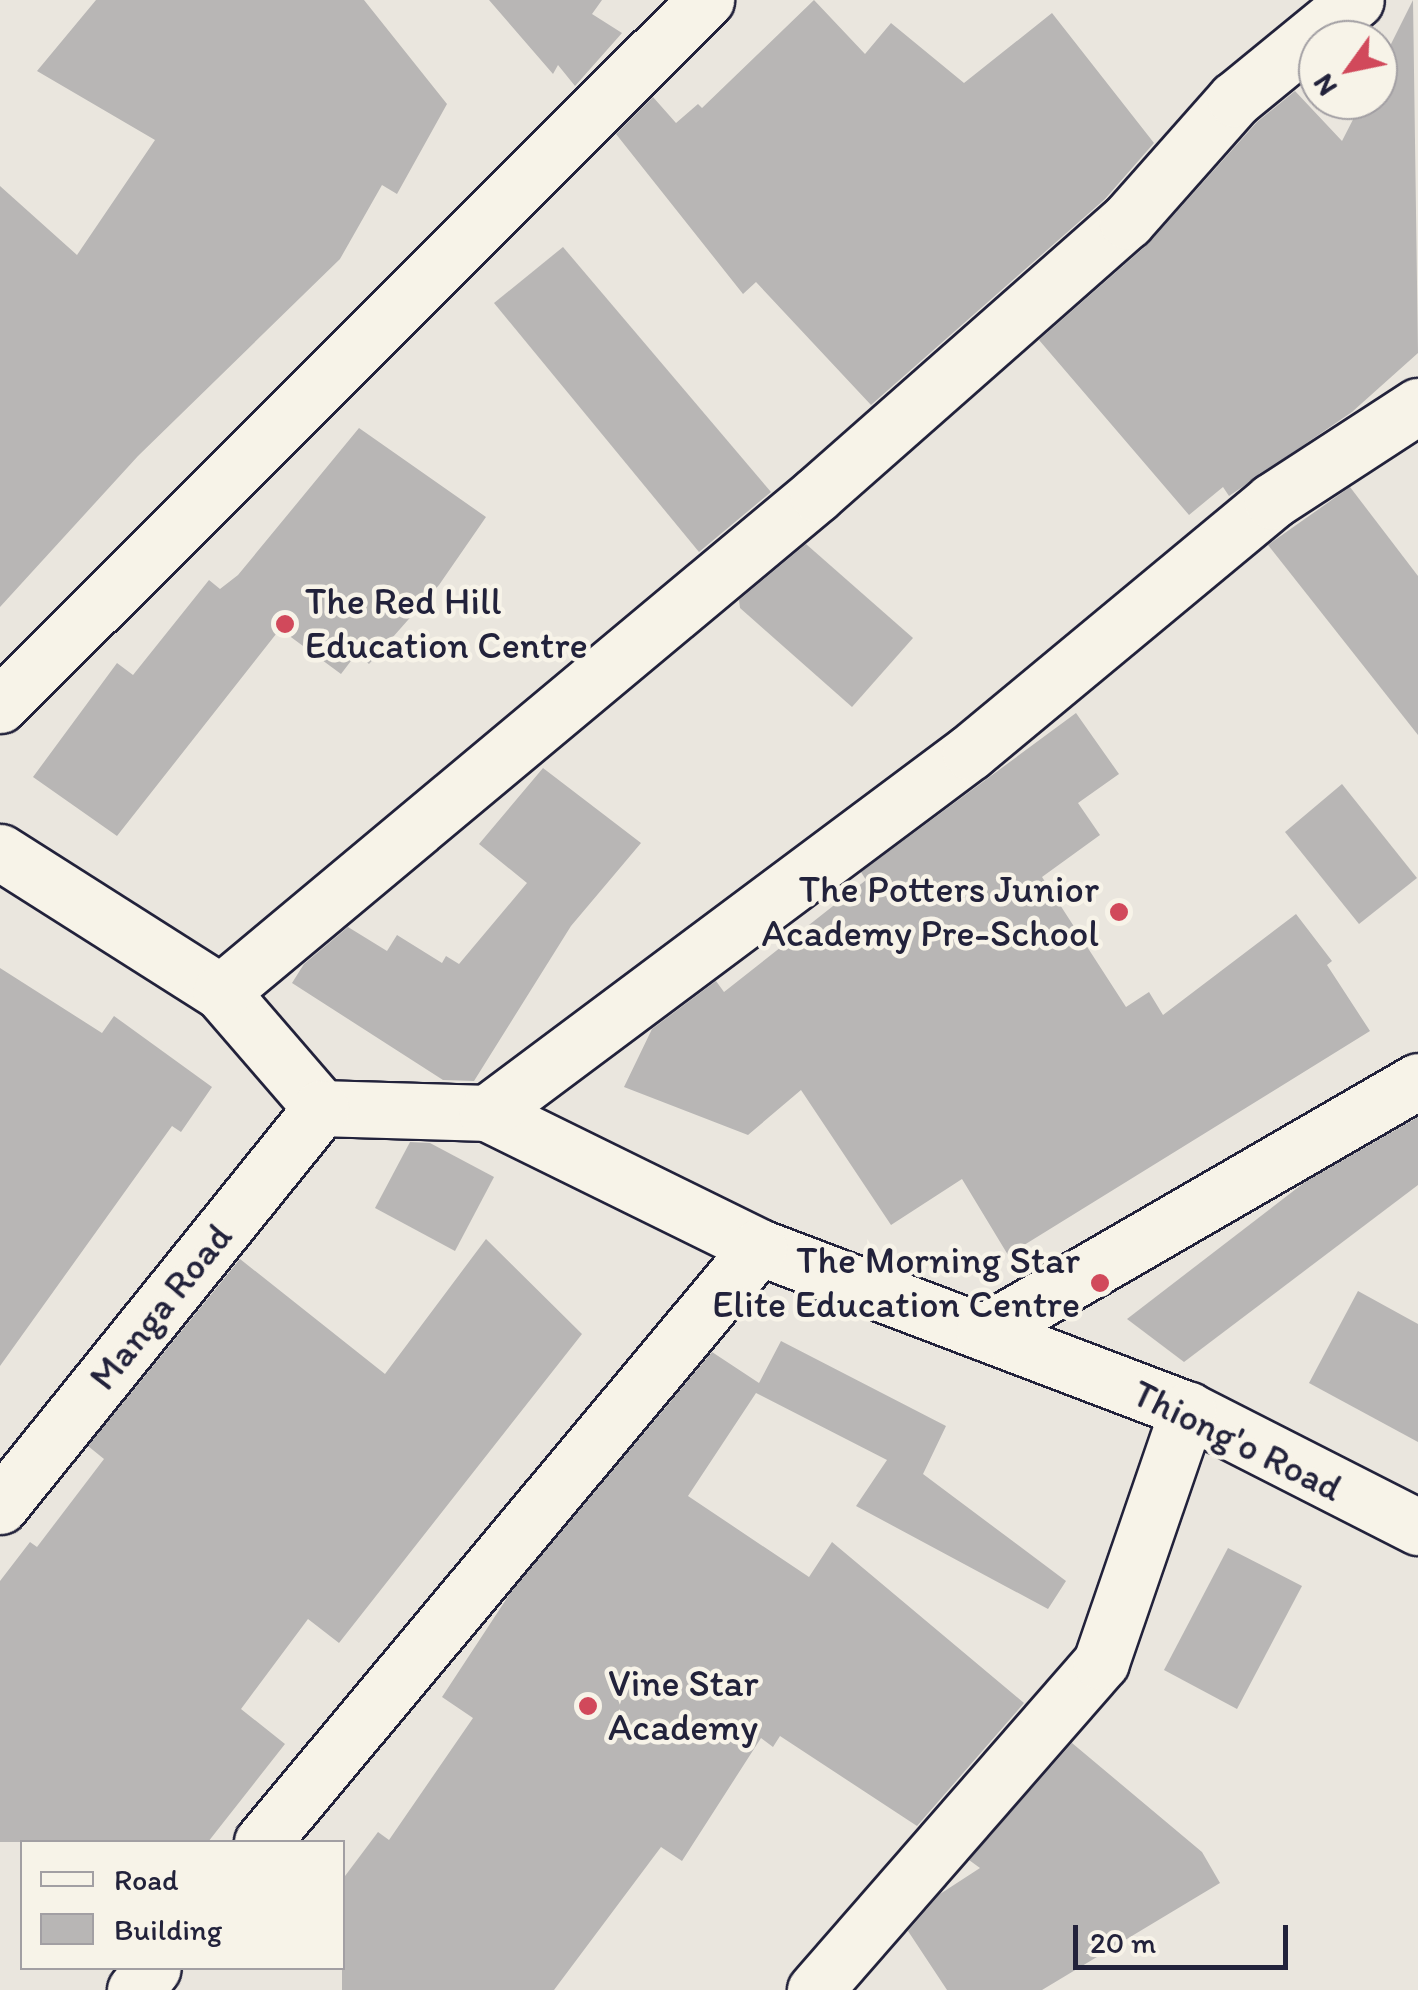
<!DOCTYPE html>
<html>
<head>
<meta charset="utf-8">
<style>
  body { margin:0 }
  #map { position:relative; width:1418px; height:1990px; overflow:hidden; background:#eae6de; font-family:Itim,sans-serif }
  div>[style] { position:absolute }
  .building>* { inset:0; background:#b8b6b5 }
  .roads { filter:drop-shadow(2px 0 #22223b) drop-shadow(-2px 0 #22223b) drop-shadow(0 2px #22223b) drop-shadow(0 -2px #22223b) }
  .minor>* { height:55px; margin:-27.5px; padding:0 27.5px; transform-origin:27.5px; border-radius:27.5px; background:#f7f3e8 }
  .dots>* { width:28px; height:28px; translate:-50% -50%; box-sizing:border-box; border:5px solid #f7f3e8; border-radius:50% }
  span { translate:-50% -50%; white-space:nowrap; text-align:center; line-height:1.15; -webkit-text-stroke:9px #f7f3e8; paint-order:stroke }
  .poi-label { font-size:38px; color:#22223b }
  .left { translate:0 -50%; text-align:left }
  .right { translate:-100% -50%; text-align:right }
  .street-label { font-size:38px; color:#22223b }
  .legend { position:absolute; left:20px; top:1840px; width:325px; height:130px; box-sizing:border-box; background:#f7f3e8; border:2px solid #a29fa3; margin:0; padding:12px 18px; list-style:none; font-size:30px; color:#22223b }
  .legend li { display:flex; align-items:center; gap:20px; height:50px }
  .legend b { width:50px; border:2px solid #a29fa3 }
  .north { position:absolute; left:1298px; top:20px; width:100px; height:100px; box-sizing:border-box; background:#f7f3e8; border:2px solid #a29fa3; border-radius:50%; rotate:237deg; font-size:28px; font-weight:700; line-height:40px; text-align:center; color:#22223b }
  .north::after { content:''; display:block; margin:auto; width:35px; height:45px; background:#d1495b; clip-path:polygon(50% 0,100% 100%,50% 72%,0 100%) }
  .scale { position:absolute; left:1073px; top:1925px; width:215px; height:45px; box-sizing:border-box; border:5px solid #22223b; border-top:0; padding-left:12px; font-size:30px; line-height:35px; white-space:nowrap; color:#22223b; -webkit-text-stroke:8px #f7f3e8; paint-order:stroke }
</style>
</head>
<body>
<div id="map">
  <div class="building">
    <div style="clip-path:polygon(96px 0,364px 0,447px 104px,397px 194px,382px 185px,340px 259px,138px 456px,0 607px,0 186px,77px 255px,155px 140px,37px 71px)"></div>
    <div style="clip-path:polygon(489px 0,602px 0,592px 14px,622px 33px,575px 86px,558px 65px,553px 74px)"></div>
    <div style="clip-path:polygon(814px 0,865px 54px,891px 23px,964px 83px,1052px 13px,1154px 143px,1105px 199px,871px 405px,756px 282px,743px 294px,616px 134px,653px 97px,676px 123px,698px 104px,702px 108px)"></div>
    <div style="clip-path:polygon(1413px 0,1418px 353px,1352px 412px,1229px 496px,1223px 487px,1189px 515px,1039px 340px,1148px 244px,1257px 122px,1295px 91px,1342px 141px,1363px 100px,1378px 100px,1378px 70px)"></div>
    <div style="clip-path:polygon(563px 247px,771px 492px,699px 552px,494px 303px)"></div>
    <div style="clip-path:polygon(359px 428px,486px 517px,439px 585px,369px 664px,357px 653px,341px 674px,280px 629px,117px 836px,33px 777px,117px 663px,133px 675px,209px 580px,220px 589px,238px 575px)"></div>
    <div style="clip-path:polygon(1350px 487px,1418px 576px,1418px 735px,1268px 545px)"></div>
    <div style="clip-path:polygon(806px 544px,913px 638px,852px 707px,740px 608px,739px 600px)"></div>
    <div style="clip-path:polygon(1076px 713px,1119px 774px,1078px 803px,1100px 835px,1042px 877px,1126px 1007px,1149px 992px,1163px 1015px,1296px 914px,1332px 961px,1327px 965px,1370px 1031px,1008px 1255px,962px 1179px,891px 1225px,801px 1090px,748px 1135px,624px 1087px,652px 1029px,716px 981px,724px 992px,866px 880px,861px 872px)"></div>
    <div style="clip-path:polygon(543px 768px,641px 843px,571px 926px,474px 1081px,443px 1080px,292px 983px,304px 964px,348px 927px,387px 951px,397px 935px,442px 963px,446px 956px,459px 964px,527px 883px,479px 844px)"></div>
    <div style="clip-path:polygon(1342px 784px,1417px 878px,1359px 924px,1285px 832px)"></div>
    <div style="clip-path:polygon(0 968px,102px 1033px,114px 1016px,212px 1087px,181px 1132px,172px 1126px,0 1366px)"></div>
    <div style="clip-path:polygon(1418px 1117px,1418px 1185px,1184px 1362px,1127px 1319px,1305px 1182px)"></div>
    <div style="clip-path:polygon(410px 1142px,430px 1143px,494px 1177px,455px 1251px,375px 1208px)"></div>
    <div style="clip-path:polygon(486px 1239px,582px 1334px,339px 1643px,308px 1619px,241px 1709px,285px 1744px,208px 1842px,0 1842px,0 1581px,30px 1542px,37px 1547px,104px 1459px,88px 1446px,240px 1259px,385px 1374px)"></div>
    <div style="clip-path:polygon(1358px 1291px,1418px 1324px,1418px 1442px,1309px 1383px)"></div>
    <div style="clip-path:polygon(781px 1341px,946px 1426px,923px 1474px,1066px 1581px,1048px 1609px,856px 1506px,887px 1460px,756px 1393px,688px 1496px,809px 1577px,832px 1542px,1024px 1703px,917px 1826px,780px 1736px,773px 1747px,761px 1738px,682px 1861px,661px 1847px,554px 1990px,342px 1990px,342px 1880px,378px 1832px,389px 1840px,473px 1718px,442px 1697px,511px 1592px,712px 1352px,759px 1383px)"></div>
    <div style="clip-path:polygon(1228px 1548px,1302px 1586px,1237px 1709px,1164px 1670px)"></div>
    <div style="clip-path:polygon(1072px 1743px,1202px 1852px,1220px 1883px,1042px 1990px,947px 1990px,908px 1931px,940px 1894px,980px 1868px,969px 1860px)"></div>
  </div>
  <div class="roads">
    <div class="minor">
      <div style="left:0;top:705px;width:998px;rotate:-44.96deg"></div>
      <div style="left:0;top:852px;width:262px;rotate:32.4deg"></div>
      <div style="left:221px;top:992px;width:153px;rotate:49.2deg"></div>
      <div style="left:321px;top:1108px;width:166px;rotate:1.7deg"></div>
      <div style="left:487px;top:1113px;width:303px;rotate:26.2deg"></div>
      <div style="left:759px;top:1247px;width:459px;rotate:20.8deg"></div>
      <div style="left:1188px;top:1410px;width:258px;rotate:27deg"></div>
      <div style="left:221px;top:992px;width:777px;rotate:-39.88deg"></div>
      <div style="left:817px;top:494px;width:413px;rotate:-41.4deg"></div>
      <div style="left:1127px;top:221px;width:163px;rotate:-48.5deg"></div>
      <div style="left:1235px;top:99px;width:156px;rotate:-39.3deg"></div>
      <div style="left:487px;top:1113px;width:603px;rotate:-36.77deg"></div>
      <div style="left:970px;top:752px;width:393px;rotate:-39.7deg"></div>
      <div style="left:1272px;top:501px;width:174px;rotate:-33.1deg"></div>
      <div style="left:984px;top:1332px;width:501px;rotate:-30.04deg"></div>
      <div style="left:0;top:1506px;width:511px;rotate:-51.11deg"></div>
      <div style="left:262px;top:1842px;width:775px;rotate:-50.13deg"></div>
      <div style="left:135px;top:1990px;width:28px;rotate:-51deg"></div>
      <div style="left:815px;top:1990px;width:435px;rotate:-48.9deg"></div>
      <div style="left:1101px;top:1662px;width:267px;rotate:-71deg"></div>
    </div>
  </div>
  <div class="dots">
    <div style="left:285px;top:624px;background:#d1495b"></div>
    <div style="left:1119px;top:912px;background:#d1495b"></div>
    <div style="left:1100px;top:1283px;background:#d1495b"></div>
    <div style="left:588px;top:1706px;background:#d1495b"></div>
  </div>
  <div class="poi-label">
    <span class="left" style="left:305px;top:624px">The Red Hill<br>Education Centre</span>
    <span class="right" style="left:1099px;top:912px">The Potters Junior<br>Academy Pre-School</span>
    <span class="right" style="left:1080px;top:1283px">The Morning Star<br>Elite Education Centre</span>
    <span class="left" style="left:608px;top:1706px">Vine Star<br>Academy</span>
  </div>
  <div class="street-label">
    <span style="left:161px;top:1307px;rotate:-51deg">Manga Road</span>
    <span style="left:1237px;top:1441px;rotate:26deg">Thiong'o Road</span>
  </div>
  <ul class="legend">
  <li><b style="height:12px;background:#f7f3e8"></b>Road</li>
  <li><b style="height:28px;background:#b8b6b5"></b>Building</li>
  </ul>
  <div class="north">N</div>
  <div class="scale">20 m</div>
</div>
</body>
</html>
